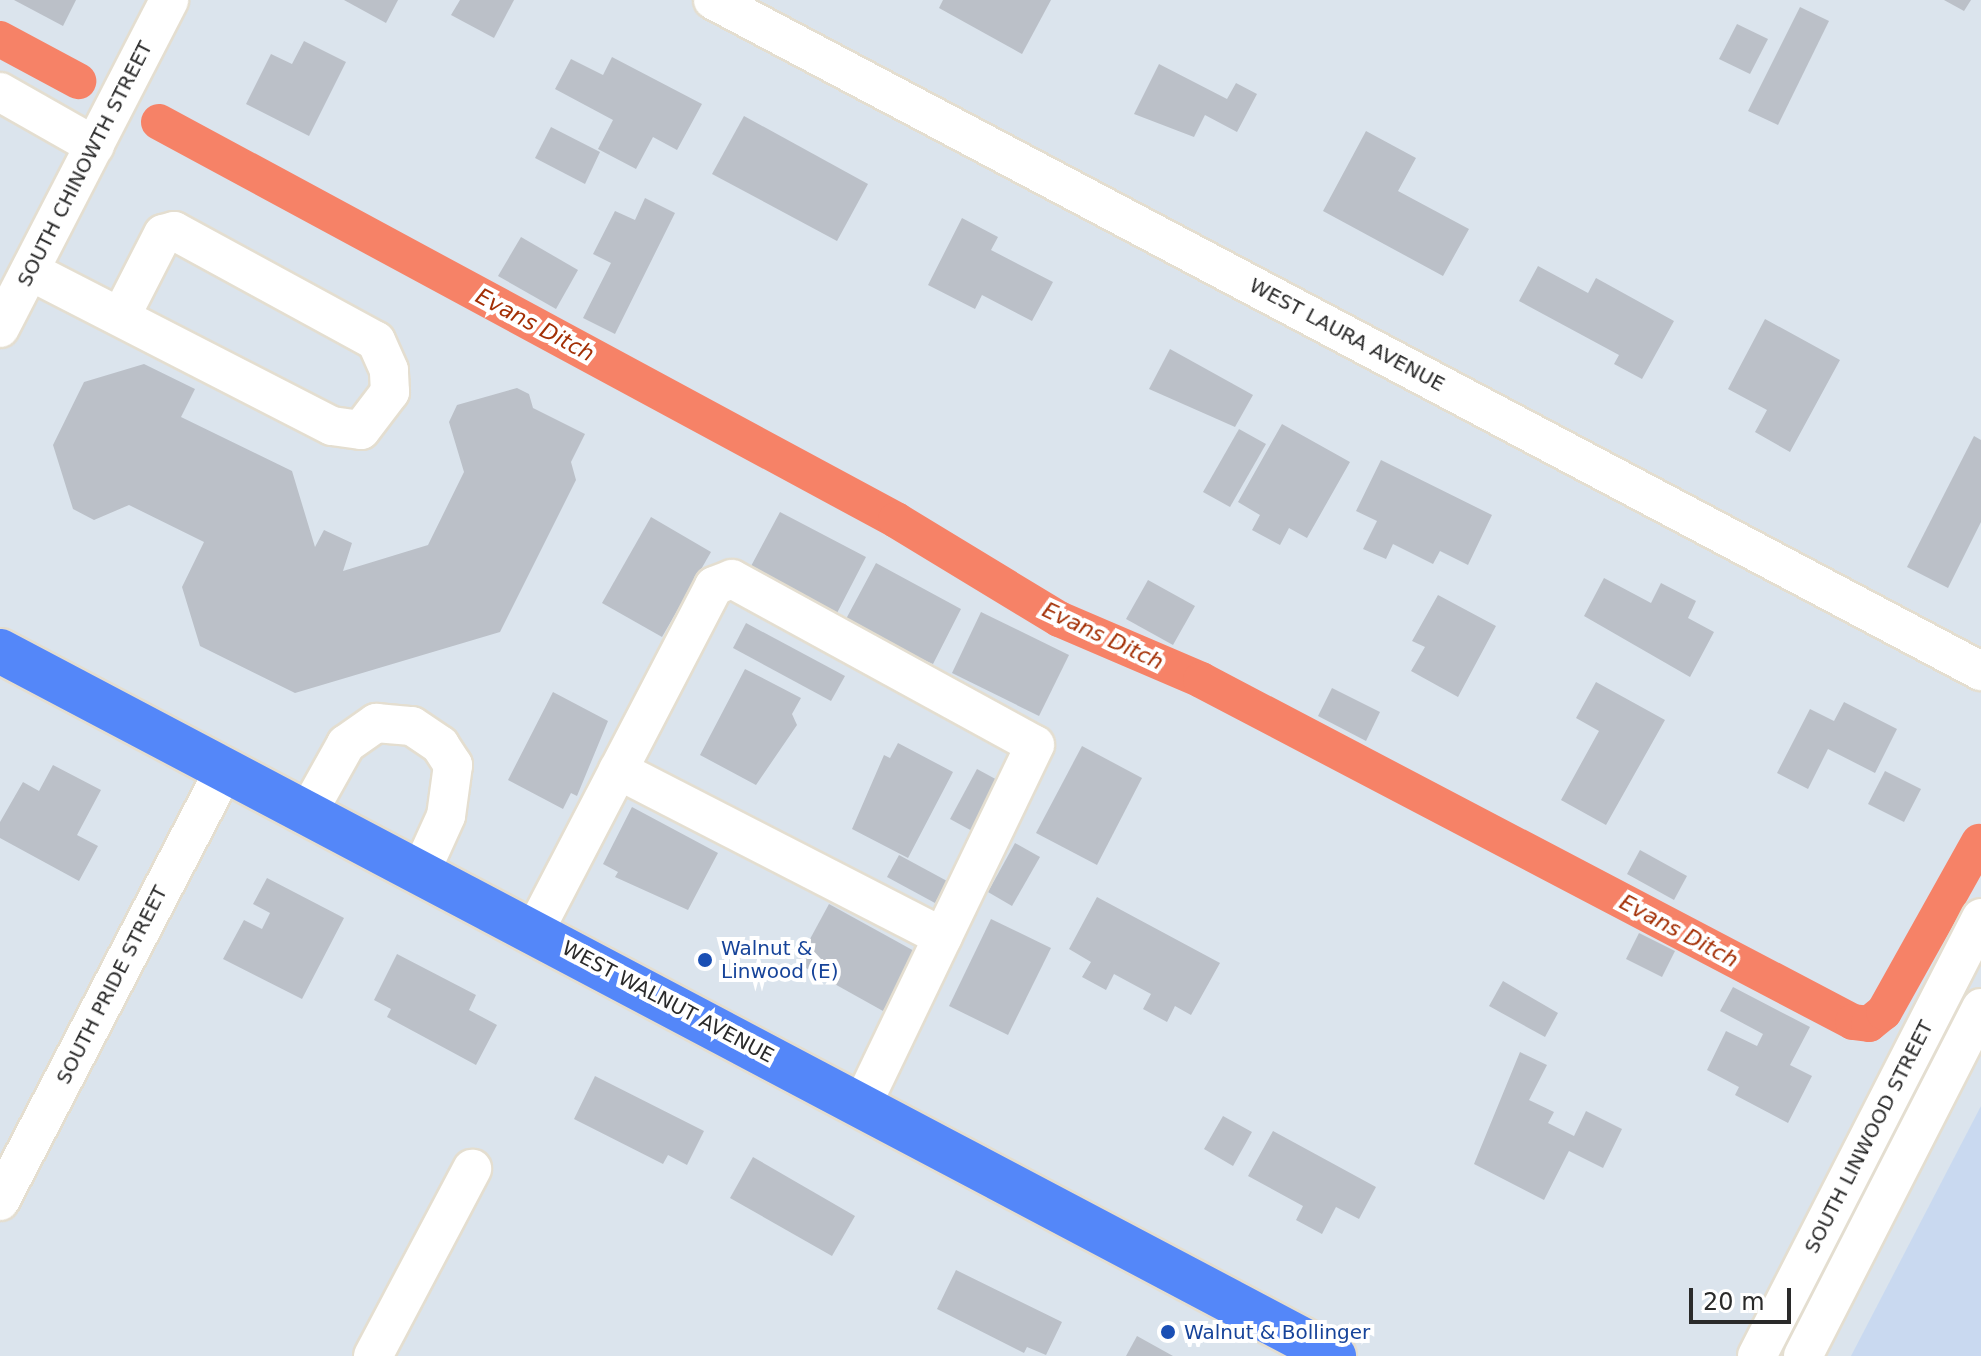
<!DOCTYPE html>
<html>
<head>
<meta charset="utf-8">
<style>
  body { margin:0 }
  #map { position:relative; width:1981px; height:1356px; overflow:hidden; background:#dbe4ed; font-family:"DejaVu Sans",sans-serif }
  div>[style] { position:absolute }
  .education>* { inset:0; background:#c9d9f0 }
  .canal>* { height:36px; margin:-18px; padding:0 18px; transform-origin:18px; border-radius:18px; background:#f68267 }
  .building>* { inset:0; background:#bbc0c8 }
  .roads { filter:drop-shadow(2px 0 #e4ded0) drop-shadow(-2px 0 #e4ded0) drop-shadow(0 2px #e4ded0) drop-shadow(0 -2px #e4ded0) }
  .minor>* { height:38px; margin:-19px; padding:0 19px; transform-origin:19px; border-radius:19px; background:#fff }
  .major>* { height:44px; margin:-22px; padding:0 22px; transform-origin:22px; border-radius:22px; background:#5487f9 }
  .dots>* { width:22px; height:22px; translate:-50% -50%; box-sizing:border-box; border:4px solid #fff; border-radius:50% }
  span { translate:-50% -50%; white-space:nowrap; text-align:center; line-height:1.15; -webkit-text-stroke:8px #fff; paint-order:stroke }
  .street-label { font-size:20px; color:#2a2a2a }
  .transit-label { font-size:20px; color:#164399 }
  .left { translate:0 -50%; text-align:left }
  .water-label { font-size:22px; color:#a32f05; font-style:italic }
  .scale { position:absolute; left:1689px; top:1288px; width:102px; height:36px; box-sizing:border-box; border:4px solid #2a2a2a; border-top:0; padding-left:10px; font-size:24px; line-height:28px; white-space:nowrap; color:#2a2a2a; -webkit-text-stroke:6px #fff; paint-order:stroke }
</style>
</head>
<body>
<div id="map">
  <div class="education">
    <div style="clip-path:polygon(1981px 1106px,1981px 1356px,1851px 1356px)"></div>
  </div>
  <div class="canal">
    <div style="left:0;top:39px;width:89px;rotate:28.3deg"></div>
    <div style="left:159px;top:122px;width:838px;rotate:28.37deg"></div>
    <div style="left:896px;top:520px;width:191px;rotate:31.3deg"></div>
    <div style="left:1059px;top:619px;width:155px;rotate:23.2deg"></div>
    <div style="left:1201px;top:680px;width:736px;rotate:27.68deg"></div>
    <div style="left:1853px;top:1022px;width:16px;rotate:7deg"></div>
    <div style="left:1869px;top:1024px;width:19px;rotate:-39deg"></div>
    <div style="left:1884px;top:1012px;width:195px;rotate:-60.8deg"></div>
  </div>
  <div class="building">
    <div style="clip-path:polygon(14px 0,76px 0,63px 26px)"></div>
    <div style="clip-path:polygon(344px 0,398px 0,386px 23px)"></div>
    <div style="clip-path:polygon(460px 0,514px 0,494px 38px,451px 15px)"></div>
    <div style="clip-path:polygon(943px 0,1051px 0,1022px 54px,939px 8px)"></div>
    <div style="clip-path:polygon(1944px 0,1971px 0,1964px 11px)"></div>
    <div style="clip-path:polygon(1800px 7px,1829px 21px,1778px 125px,1748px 111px)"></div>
    <div style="clip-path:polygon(1737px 24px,1768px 39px,1750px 74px,1719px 59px)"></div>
    <div style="clip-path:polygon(304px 41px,346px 62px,309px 136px,246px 104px,271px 54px,292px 64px)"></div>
    <div style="clip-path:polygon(612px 57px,702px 104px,677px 150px,653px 137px,636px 169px,598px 149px,613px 120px,555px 89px,571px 59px,603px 75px)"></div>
    <div style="clip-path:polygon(1159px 64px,1227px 99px,1236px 83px,1257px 94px,1237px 132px,1205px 115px,1194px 137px,1134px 114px)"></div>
    <div style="clip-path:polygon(744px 116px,868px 184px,837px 241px,712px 174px)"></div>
    <div style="clip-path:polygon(551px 127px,600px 152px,585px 184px,535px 158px)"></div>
    <div style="clip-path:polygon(1366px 131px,1416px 158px,1398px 191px,1469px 229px,1443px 276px,1323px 211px)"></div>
    <div style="clip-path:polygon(645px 198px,675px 213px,615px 334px,583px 318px,611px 263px,593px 254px,615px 211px,635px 220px)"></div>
    <div style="clip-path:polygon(962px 218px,998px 237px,991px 250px,1053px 282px,1032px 321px,982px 295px,975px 309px,928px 285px)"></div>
    <div style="clip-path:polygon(521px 237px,578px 270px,556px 309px,498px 276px)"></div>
    <div style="clip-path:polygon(1538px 266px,1588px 293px,1596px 278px,1674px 321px,1642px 379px,1614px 364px,1619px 355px,1519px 301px)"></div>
    <div style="clip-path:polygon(1765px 319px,1840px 360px,1790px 452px,1755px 432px,1767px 410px,1728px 389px)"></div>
    <div style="clip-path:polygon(1170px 349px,1253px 395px,1235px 427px,1149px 389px)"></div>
    <div style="clip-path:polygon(144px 364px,195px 389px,181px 417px,292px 471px,315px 547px,324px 530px,352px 543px,343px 571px,428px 545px,464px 472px,449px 422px,457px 405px,517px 388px,529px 394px,533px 408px,585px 434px,571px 462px,576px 480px,500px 632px,295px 693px,200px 646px,182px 587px,204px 542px,129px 505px,94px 520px,73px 509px,53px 445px,84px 382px)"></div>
    <div style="clip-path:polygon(1282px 424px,1350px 462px,1307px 538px,1289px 528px,1280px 545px,1252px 530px,1260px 515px,1238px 502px)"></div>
    <div style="clip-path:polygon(1239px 429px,1266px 444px,1230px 507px,1203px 492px)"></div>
    <div style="clip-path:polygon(1974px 436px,1981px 440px,1981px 522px,1948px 588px,1907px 567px)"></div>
    <div style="clip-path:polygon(1381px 460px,1492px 515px,1468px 565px,1440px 551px,1433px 564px,1393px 544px,1386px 559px,1363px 549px,1377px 521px,1356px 511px)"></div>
    <div style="clip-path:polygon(780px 512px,866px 557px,837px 613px,762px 581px,765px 576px,750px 568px)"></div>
    <div style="clip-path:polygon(651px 517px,711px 552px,662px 637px,602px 603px)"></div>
    <div style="clip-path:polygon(876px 563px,961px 609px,933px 664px,859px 632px,862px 627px,846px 619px)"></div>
    <div style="clip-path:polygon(1604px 578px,1651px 603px,1661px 583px,1696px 601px,1688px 618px,1714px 632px,1690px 677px,1584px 616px)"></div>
    <div style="clip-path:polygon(1148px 580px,1195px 606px,1173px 645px,1126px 619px)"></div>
    <div style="clip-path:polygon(1438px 595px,1496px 626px,1458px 697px,1411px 671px,1425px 647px,1412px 641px)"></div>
    <div style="clip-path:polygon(981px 612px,1069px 655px,1039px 716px,952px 673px)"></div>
    <div style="clip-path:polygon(746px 623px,845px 676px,831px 701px,733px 648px)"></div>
    <div style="clip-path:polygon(745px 669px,801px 698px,792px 714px,797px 725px,756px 785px,700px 755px)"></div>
    <div style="clip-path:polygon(1596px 682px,1665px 720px,1606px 825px,1561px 800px,1599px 731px,1576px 718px)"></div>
    <div style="clip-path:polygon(1332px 688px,1380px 712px,1366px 741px,1318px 716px)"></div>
    <div style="clip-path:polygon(553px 692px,608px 721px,577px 796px,571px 793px,563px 809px,508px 780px)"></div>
    <div style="clip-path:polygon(1844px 702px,1897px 729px,1875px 773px,1828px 749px,1808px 789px,1777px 773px,1810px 709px,1834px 721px)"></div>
    <div style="clip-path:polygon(898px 743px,953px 772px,908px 858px,852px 829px,884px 755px,890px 758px)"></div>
    <div style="clip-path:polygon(1082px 746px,1142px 778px,1097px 865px,1036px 833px)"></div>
    <div style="clip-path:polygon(53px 765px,101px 790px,77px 835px,98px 846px,79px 881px,0 838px,0 822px,23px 782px,39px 791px)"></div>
    <div style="clip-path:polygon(977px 769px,1001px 782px,974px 832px,950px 819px)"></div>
    <div style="clip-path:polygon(1885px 771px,1921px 789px,1904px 822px,1868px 804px)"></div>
    <div style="clip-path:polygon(632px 807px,718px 853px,688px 910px,615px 877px,618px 872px,603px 864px)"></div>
    <div style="clip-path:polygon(1015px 843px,1040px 857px,1012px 906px,988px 892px)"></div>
    <div style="clip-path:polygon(1640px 850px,1687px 876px,1674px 900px,1627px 874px)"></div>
    <div style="clip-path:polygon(899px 855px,947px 881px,935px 903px,887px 877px)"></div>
    <div style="clip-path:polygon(267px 878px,344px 918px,302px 999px,223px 959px,244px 920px,262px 929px,270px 913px,253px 904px)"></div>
    <div style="clip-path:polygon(1097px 897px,1220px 963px,1191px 1015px,1175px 1006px,1167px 1022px,1143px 1009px,1151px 994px,1114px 974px,1106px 990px,1082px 977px,1091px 962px,1069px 949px)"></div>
    <div style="clip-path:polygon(829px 904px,916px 952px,883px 1011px,797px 963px)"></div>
    <div style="clip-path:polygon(991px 919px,1051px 948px,1008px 1035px,949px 1006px)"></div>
    <div style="clip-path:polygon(1639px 933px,1675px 951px,1662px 977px,1626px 959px)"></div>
    <div style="clip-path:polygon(397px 954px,476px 995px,469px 1010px,497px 1025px,476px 1065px,387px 1017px,391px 1009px,374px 1000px)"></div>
    <div style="clip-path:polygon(1503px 981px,1558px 1013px,1545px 1037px,1489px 1006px)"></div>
    <div style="clip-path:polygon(1733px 987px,1810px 1027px,1790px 1065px,1812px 1076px,1788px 1123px,1735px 1095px,1739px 1087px,1707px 1070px,1726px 1031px,1757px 1046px,1763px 1034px,1720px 1011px)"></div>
    <div style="clip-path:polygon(1520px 1052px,1547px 1065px,1529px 1100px,1554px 1112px,1548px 1123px,1574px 1136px,1586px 1111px,1622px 1129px,1603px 1168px,1569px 1151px,1544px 1200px,1474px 1164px)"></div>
    <div style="clip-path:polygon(595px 1076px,704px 1131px,687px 1165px,668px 1155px,663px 1164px,574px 1119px)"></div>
    <div style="clip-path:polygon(1223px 1116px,1252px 1132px,1233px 1166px,1204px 1149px)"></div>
    <div style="clip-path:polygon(1273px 1131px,1376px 1187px,1359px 1219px,1336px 1207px,1322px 1234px,1296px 1220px,1303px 1206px,1248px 1176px)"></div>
    <div style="clip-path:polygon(753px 1157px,855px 1216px,832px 1256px,730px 1198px)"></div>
    <div style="clip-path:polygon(956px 1270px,1062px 1322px,1046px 1355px,1027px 1347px,1024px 1353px,937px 1309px)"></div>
    <div style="clip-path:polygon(1137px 1336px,1173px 1356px,1126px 1356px)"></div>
  </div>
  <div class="roads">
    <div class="minor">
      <div style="left:713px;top:0;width:1435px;rotate:27.89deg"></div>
      <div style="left:0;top:92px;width:109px;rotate:29.6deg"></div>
      <div style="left:30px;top:271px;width:339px;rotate:27.2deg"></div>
      <div style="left:332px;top:426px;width:29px;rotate:8deg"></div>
      <div style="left:361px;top:430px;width:48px;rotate:-52.7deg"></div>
      <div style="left:390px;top:392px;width:22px;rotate:-93deg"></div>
      <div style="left:389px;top:370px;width:32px;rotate:-114deg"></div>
      <div style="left:376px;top:341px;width:230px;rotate:-151.4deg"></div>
      <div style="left:174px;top:231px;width:11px;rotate:165deg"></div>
      <div style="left:163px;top:234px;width:92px;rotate:117.1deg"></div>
      <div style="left:0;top:328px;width:369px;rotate:-62.7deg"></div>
      <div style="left:618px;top:770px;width:365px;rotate:27.2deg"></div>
      <div style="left:308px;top:812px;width:78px;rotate:-60.8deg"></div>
      <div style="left:346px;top:744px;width:37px;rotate:-35deg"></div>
      <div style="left:376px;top:723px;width:36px;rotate:5deg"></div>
      <div style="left:412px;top:726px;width:34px;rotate:34deg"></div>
      <div style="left:440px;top:745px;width:24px;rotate:57deg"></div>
      <div style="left:453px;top:765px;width:51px;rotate:97.8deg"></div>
      <div style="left:446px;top:816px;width:60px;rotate:114.4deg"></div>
      <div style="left:534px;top:932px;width:390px;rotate:-62.5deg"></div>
      <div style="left:714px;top:586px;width:19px;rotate:-21deg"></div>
      <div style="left:732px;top:579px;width:345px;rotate:28.7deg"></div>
      <div style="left:1035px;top:745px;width:399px;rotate:115.7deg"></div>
      <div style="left:0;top:1201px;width:487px;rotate:-62.5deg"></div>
      <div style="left:373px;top:1356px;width:212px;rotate:-62.1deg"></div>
      <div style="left:1757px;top:1356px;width:492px;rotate:-62.9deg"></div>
      <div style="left:1803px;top:1356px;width:391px;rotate:-62.9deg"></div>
    </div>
    <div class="major">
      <div style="left:0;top:651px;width:1509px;rotate:27.86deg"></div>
    </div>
  </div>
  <div class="dots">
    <div style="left:705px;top:960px;background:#1a4fb4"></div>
    <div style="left:1168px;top:1332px;background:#1a4fb4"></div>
  </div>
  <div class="street-label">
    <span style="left:85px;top:164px;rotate:-63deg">SOUTH CHINOWTH STREET</span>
    <span style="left:1347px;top:335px;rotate:28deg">WEST LAURA AVENUE</span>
    <span style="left:112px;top:985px;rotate:-63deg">SOUTH PRIDE STREET</span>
    <span style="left:668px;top:1002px;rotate:28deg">WEST WALNUT AVENUE</span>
    <span style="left:1869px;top:1137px;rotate:-63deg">SOUTH LINWOOD STREET</span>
  </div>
  <div class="transit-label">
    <span class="left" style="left:721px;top:960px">Walnut &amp;<br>Linwood (E)</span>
    <span class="left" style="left:1184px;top:1332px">Walnut &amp; Bollinger</span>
  </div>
  <div class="water-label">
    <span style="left:535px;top:325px;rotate:28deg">Evans Ditch</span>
    <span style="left:1103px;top:636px;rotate:25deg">Evans Ditch</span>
    <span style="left:1679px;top:931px;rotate:28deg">Evans Ditch</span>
  </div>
  <div class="scale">20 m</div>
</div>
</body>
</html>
